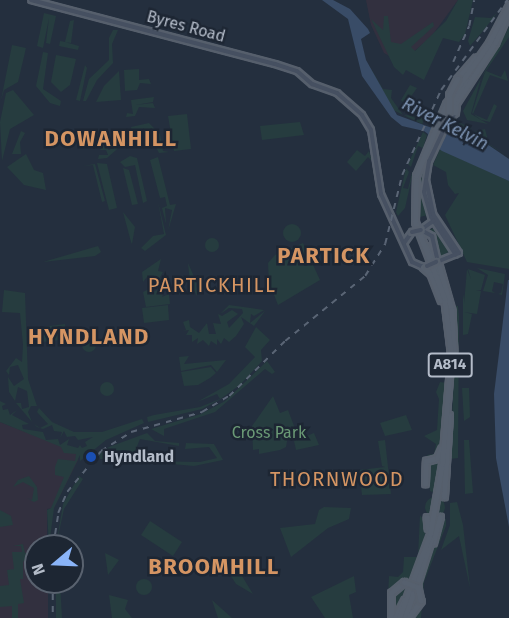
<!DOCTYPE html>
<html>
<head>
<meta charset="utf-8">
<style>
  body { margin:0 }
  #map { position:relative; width:509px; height:618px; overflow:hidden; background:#242f3e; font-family:"Fira Sans",sans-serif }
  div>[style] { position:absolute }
  .medical>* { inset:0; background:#32303f }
  .green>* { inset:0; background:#263c3f }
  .round { border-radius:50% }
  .water>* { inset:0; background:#394c67 }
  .roads { filter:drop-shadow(2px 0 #565f6c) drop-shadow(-2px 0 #565f6c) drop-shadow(0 2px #565f6c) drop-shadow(0 -2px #565f6c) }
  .secondary>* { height:4px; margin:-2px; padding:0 2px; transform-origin:2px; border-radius:2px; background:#465061 }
  .primary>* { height:4.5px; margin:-2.25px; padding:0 2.25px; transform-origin:2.25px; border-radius:2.25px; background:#56606e }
  .rail>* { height:1.5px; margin-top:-0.75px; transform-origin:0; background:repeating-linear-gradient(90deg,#5a6575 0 6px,transparent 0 12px) }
  .bridges { filter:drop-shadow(2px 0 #565f6c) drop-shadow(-2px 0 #565f6c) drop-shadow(0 2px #565f6c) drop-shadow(0 -2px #565f6c) }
  .secondary-bridge>* { height:4px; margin:-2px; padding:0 2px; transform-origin:2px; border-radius:2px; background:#465061 }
  .primary-bridge>* { height:4.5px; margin:-2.25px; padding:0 2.25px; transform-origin:2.25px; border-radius:2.25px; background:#56606e }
  .dots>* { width:16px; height:16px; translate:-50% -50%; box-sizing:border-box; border:3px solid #1d2633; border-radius:50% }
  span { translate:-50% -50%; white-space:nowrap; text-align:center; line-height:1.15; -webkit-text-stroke:5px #1d2633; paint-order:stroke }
  .shield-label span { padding:2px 4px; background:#1d2633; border:2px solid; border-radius:4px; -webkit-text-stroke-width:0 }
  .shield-label { font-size:15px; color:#b4bcc9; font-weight:700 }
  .street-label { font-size:16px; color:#b4bcc9 }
  .park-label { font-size:16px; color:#6b9a76 }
  .poi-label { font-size:16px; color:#b4bcc9; font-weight:700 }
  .left { translate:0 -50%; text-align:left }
  .water-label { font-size:18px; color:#7c92b1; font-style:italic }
  .quarter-label { font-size:20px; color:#d59563; letter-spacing:1.5px }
  .district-label { font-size:22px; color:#d59563; font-weight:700; letter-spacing:1.5px }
  .north { position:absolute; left:24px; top:534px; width:60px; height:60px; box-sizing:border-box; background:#1d2633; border:2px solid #59626f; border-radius:50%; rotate:251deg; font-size:16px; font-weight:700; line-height:24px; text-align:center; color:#b4bcc9 }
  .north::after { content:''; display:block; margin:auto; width:21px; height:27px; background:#8ab4f8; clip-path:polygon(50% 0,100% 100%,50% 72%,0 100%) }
</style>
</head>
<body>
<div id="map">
  <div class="medical">
    <div style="clip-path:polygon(366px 0,458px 0,431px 37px,405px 59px,396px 60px,384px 53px,371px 25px)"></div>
    <div style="clip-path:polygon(0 422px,77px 452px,78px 460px,54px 508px,47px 509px,47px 546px,36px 546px,36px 582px,48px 582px,48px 618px,0 618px)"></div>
  </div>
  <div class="green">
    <div style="clip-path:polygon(458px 0,473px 0,465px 34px,459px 42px,443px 38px,424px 80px,406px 70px,403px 75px,394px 67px,371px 19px,383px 30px,384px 16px,388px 16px,391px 42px,401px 44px,433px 22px,434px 26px,411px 47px,415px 51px,446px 21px)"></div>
    <div style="clip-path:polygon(44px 13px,56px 16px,50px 44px,46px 43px,49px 18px,43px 48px,37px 46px)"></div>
    <div style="clip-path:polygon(497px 13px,483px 31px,470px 46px,468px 41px,475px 17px,491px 18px)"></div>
    <div style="clip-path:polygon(74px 20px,71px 43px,65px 42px,79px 46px,78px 50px,59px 46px,60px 41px,65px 42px,70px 21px)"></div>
    <div style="clip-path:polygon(509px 27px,509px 37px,481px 78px,471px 114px,488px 124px,467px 120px,463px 111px)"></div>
    <div style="clip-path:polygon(113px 30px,118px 30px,112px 44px,113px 63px,97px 80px,86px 101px,83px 101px,89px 79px,109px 60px,109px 38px)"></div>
    <div style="clip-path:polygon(12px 45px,26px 48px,18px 82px,4px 90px,1px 100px)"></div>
    <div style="clip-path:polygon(43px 52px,48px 53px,43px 89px,61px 101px,60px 106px,50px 103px,36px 86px)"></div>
    <div style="clip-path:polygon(56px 55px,76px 59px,70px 85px,61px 92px,51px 82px)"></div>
    <div style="clip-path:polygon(85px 65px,87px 68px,80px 101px,76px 100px)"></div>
    <div style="clip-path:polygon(369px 65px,383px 89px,392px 90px,391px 98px,403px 115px,420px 116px,425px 119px,422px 124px,393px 110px)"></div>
    <div style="clip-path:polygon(139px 69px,139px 80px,149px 79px,151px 84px,140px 83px,137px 90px,125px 91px,124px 70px)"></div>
    <div style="clip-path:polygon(505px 70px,508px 81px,490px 75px,473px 114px,487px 120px,494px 104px,497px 106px,490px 122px,481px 120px,472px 113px,484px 75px,486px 71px,501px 77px)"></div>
    <div style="clip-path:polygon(119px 71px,121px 100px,96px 102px,104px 86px)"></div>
    <div style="clip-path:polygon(410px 85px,417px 88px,405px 105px,401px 100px)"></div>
    <div style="clip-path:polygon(13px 90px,34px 115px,10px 129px,2px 161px,0 122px,6px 93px)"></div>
    <div style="clip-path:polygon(154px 97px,153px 102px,135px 105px,153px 103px,155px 108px,139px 107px,135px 116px,126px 117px,127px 113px,133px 114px,131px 100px)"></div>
    <div style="clip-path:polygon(187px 114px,191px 149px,174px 151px,168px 116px)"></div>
    <div style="clip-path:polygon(300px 122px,304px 135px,262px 140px,260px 126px)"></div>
    <div style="clip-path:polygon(458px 122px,471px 128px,470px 132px,462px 130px,468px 133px,485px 129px,489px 144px,509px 157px,480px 139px,452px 134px,457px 130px,447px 132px)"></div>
    <div style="clip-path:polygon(149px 123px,160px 134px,163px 151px,169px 152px,159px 153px,148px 131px,137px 131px,144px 132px,145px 139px,133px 138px,131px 127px)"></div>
    <div style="clip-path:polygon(21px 131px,25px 133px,20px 142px,21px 154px,12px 154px)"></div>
    <div style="clip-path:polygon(423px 132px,427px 135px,423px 148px,418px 146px,411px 167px,408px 164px)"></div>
    <div style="clip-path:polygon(117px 134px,123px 134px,124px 143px,107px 158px,98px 159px,99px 155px,108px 155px,106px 150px,100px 150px,107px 139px,116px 137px,104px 145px,109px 150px,122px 142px)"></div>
    <div style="clip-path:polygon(431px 149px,422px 183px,429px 215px,419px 217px,419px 178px)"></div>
    <div style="clip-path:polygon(440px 149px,509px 181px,509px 269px,467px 262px,445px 215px,459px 193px,455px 194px,448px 185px,446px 172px,433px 165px)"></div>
    <div style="clip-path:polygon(357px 150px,365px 156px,369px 151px,372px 161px,368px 157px,356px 171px,347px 162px)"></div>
    <div style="clip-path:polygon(26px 154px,34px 170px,43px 173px,46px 190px,24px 185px,7px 167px)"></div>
    <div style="clip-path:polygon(130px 156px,137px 158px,147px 201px,143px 203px,135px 165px,125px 167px,120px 162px)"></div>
    <div style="clip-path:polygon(158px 157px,170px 205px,176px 204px,168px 231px,172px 210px,165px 208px,166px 224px,162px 208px,167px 206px,165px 197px,160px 198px,150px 160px)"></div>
    <div style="clip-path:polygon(97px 163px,107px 164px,117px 208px,109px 210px)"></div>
    <div style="clip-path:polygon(95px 164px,105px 201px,102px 202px,93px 165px,83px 166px)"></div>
    <div style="clip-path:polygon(123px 168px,129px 170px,138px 204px,132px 205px)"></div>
    <div style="clip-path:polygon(406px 168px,409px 172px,403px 188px,408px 189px,412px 173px,412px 177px,405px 208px,398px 216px,396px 212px)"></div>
    <div style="clip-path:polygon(158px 202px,166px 235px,145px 251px,141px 248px,153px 236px,164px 234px)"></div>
    <div style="clip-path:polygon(123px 212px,135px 227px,132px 244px,131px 242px)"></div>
    <div class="round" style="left:283px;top:224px;width:18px;height:18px"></div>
    <div style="clip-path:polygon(436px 227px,451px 250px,441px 257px,429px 230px)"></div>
    <div class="round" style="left:205px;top:238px;width:14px;height:14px"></div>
    <div style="clip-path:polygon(303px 243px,320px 280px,278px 305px,269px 282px,268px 263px,275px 255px)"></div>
    <div style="clip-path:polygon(98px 246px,101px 252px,95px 256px,43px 262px)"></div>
    <div style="clip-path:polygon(161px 259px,158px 271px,163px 272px,159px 279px,167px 276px,168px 281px,155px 283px,152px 276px,150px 281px,147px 277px,143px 282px,142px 272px)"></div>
    <div style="clip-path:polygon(188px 263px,196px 281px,197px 296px,190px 283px)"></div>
    <div style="clip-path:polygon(477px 268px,505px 274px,502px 295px,498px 294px,501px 293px,503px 284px,494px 282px,492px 291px,495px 293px,483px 291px,488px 275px)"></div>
    <div style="clip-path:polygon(467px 269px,471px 279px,468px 269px,485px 275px,481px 290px,476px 290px,481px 291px,477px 314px,464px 312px,472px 314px,468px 334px,463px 335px,463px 299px,464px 294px,464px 304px)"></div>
    <div style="clip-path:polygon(149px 289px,151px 293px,159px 289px,164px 291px,162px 297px,169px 294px,170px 304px,146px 307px,143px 292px)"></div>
    <div style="clip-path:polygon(4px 290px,25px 293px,28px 379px,37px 406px,31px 406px,28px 412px,32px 422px,16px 403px,21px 403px,22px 409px,29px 407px,27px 391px,18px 387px,15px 401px,9px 392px,8px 377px,14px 386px,24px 379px,18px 365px,10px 367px,9px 375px,6px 371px,16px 358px,22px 362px,23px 345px,20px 313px,2px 312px)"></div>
    <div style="clip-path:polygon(168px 305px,169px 320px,144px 323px,142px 308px)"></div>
    <div style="clip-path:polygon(229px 305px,264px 310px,254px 316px,251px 314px,250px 323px,265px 311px,254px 326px,241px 317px,244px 324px,236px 336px,229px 342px,224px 338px,221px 344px,217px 339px,217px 345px,211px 341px,209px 346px,203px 340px,197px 344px,198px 338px,192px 342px,192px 335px,186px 335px,189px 330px,182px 331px,186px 330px,183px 322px,189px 320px,190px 327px,199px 333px,207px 323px,209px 334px,216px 334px,213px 323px,221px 324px,218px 314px,222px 316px,232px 310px,238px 314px,227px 322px,229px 328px,243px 313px,242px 309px,229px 308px,220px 314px)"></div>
    <div style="clip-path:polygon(453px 306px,458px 306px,459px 316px,458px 458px,450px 459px,456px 336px)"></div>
    <div style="clip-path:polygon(65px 324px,66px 333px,59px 334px,60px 340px,42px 342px,42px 327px)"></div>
    <div style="clip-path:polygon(256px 327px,270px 340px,261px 350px,262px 361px,240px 385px,219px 400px,202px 409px,148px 422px,147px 417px,154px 415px,200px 407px,220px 399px,217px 394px,197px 402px,229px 384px,255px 357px,245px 347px)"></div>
    <div class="round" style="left:82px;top:338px;width:14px;height:14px"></div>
    <div style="clip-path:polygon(189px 356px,184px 364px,226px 360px,217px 372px,211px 365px,181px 371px,179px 357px)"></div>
    <div style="clip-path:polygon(267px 361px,275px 372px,272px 374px,265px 369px,215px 412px,164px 429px,164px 436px,151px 429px,201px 414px,225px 401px)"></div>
    <div style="clip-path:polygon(211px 367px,216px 373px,210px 378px,198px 385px,184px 386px,181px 372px)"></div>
    <div style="clip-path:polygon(440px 382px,447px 383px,435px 493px,430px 491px,427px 455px,434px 454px,436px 444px,424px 436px,437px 430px,439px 399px,436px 392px)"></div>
    <div class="round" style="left:100px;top:382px;width:14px;height:14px"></div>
    <div style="clip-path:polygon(462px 388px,469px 388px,470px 417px,464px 421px)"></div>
    <div style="clip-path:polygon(273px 396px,280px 413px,288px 410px,296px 431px,288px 436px,286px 447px,280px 450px,259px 454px,259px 449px,253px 450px,252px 426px)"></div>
    <div style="clip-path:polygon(0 401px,6px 404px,2px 406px,3px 410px,8px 409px,10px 415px,17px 410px,12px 415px,29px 424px,22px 425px,23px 429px,43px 432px,46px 440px,58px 439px,60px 445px,69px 439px,67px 445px,78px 448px,80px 445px,82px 448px,87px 446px,85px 442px,93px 437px,78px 440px,75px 436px,67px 437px,64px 431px,60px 438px,62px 432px,54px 431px,52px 425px,43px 429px,37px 427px,34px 424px,40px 428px,48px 424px,37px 412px,39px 408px,52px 422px,74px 432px,102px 432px,142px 419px,144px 423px,106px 440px,80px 461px,80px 455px,54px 508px,49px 546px,47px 510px,51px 508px,64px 477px,55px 475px,55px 467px,58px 459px,75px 461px,76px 454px,64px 453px,61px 447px,0 422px)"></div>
    <div style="clip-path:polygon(406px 415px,412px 430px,385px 436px,380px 423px)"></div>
    <div style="clip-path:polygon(147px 433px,155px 441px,179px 443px,179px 446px,140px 439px,131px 461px,100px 459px,99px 454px,109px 447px)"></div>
    <div style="clip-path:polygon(314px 433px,319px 445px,296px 450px,294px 441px)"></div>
    <div style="clip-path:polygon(385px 440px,391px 494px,362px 495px,359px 470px,385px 467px,382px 466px,378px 441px)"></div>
    <div style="clip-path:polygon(464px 440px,469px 440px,473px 493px,465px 494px)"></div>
    <div style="clip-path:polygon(186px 443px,214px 444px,223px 460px,194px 466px,139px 461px,200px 462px,217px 458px,209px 447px,185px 449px)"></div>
    <div style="clip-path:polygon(29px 476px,37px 487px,38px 500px,34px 502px,27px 498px,32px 500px,34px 488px,23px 482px,13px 487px,18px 480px)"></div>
    <div style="clip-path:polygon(79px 476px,83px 479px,64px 509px,56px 546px,63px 504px)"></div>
    <div class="round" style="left:425px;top:497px;width:20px;height:20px"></div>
    <div style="clip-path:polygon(457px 502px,463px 525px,470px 588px,459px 536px,441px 550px,450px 525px,450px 503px)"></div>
    <div style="clip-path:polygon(324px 507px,351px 508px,349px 519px,328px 528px,291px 557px,280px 528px,315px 524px,319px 510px)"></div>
    <div style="clip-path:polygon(0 510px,11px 516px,13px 525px,0 527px)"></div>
    <div style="clip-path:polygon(420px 515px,427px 525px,420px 557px,412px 581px,399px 582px,391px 588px,387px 618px,389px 576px,398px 577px,403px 572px,404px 557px,418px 557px)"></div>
    <div style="clip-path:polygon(441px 518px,446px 519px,446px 526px,424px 582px,421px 618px,409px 618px,422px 602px,419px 587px)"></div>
    <div style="clip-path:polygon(150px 521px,182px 542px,173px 556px,141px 535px)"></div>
    <div style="clip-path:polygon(23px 544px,25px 553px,30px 553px,23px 562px,23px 579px,20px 579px,24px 603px,18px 604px,18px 618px,12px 618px,12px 606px,0 607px,0 586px,9px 585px,7px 570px,14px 569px,12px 552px,22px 552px,21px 546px,13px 546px)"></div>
    <div style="clip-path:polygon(105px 553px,119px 560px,108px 575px)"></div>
    <div style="clip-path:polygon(227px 570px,242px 576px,253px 594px,236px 584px)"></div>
    <div style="clip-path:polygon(354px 576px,356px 592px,349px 595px,353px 618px,325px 618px,311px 597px)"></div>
    <div class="round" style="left:136px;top:579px;width:16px;height:16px"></div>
    <div style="clip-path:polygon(56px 582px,60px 582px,62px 618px,56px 618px)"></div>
    <div style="clip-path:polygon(404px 584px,410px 585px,393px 618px,395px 588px)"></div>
    <div style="clip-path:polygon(109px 595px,128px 600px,125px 609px,132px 618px,112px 618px)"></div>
    <div style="clip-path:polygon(212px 600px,232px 618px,218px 618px)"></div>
  </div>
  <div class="water">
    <div style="clip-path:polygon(322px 0,333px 0,350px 9px,368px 29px,370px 33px,361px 39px,366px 60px,397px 115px,459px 138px,484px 142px,509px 159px,509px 181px,442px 151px,427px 140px,428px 134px,424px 131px,402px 126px,391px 117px,362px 76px,348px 19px)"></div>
    <div style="clip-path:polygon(508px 280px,509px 280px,509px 527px,496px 458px,494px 394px)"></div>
  </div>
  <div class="roads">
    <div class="secondary">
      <div style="left:31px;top:0;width:252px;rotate:14.7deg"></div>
      <div style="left:275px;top:64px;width:23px;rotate:18deg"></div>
      <div style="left:297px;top:71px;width:20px;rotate:41deg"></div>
      <div style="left:312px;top:84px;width:27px;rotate:20deg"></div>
      <div style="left:337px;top:93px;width:33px;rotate:41deg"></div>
      <div style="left:362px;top:115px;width:17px;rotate:59deg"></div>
      <div style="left:371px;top:130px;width:65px;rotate:81.1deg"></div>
      <div style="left:381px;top:194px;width:75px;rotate:65.5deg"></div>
      <div style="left:412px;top:262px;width:12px;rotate:24deg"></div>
      <div style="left:444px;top:130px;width:20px;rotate:-57deg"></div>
      <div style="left:455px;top:113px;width:15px;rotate:127deg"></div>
      <div style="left:446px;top:125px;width:40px;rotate:115deg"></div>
      <div style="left:429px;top:161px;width:31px;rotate:99deg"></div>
      <div style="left:424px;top:192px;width:26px;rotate:74deg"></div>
      <div style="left:431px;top:217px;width:45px;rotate:56.7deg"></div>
      <div style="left:426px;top:180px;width:35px;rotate:78deg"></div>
      <div style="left:433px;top:214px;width:47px;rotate:56.3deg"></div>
      <div style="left:459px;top:253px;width:24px;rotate:158deg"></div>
      <div style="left:422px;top:229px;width:14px;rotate:-36deg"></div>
      <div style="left:421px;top:230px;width:13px;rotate:29deg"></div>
      <div style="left:432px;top:236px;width:26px;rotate:77deg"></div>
      <div style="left:404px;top:243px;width:14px;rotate:-54deg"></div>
    </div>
    <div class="primary">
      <div style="left:457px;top:79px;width:28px;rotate:-49deg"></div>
      <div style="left:455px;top:113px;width:10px;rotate:-84deg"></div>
      <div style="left:456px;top:103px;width:72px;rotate:-57deg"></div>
      <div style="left:495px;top:43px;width:34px;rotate:-66deg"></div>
      <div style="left:444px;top:116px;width:42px;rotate:-58.6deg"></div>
      <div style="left:426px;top:246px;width:49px;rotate:67.1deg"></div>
      <div style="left:438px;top:261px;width:51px;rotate:74.1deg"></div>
      <div style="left:452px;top:310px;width:41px;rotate:87.2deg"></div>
      <div style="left:423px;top:267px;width:11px;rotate:41deg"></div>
      <div style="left:431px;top:274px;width:28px;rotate:69deg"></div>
      <div style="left:425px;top:484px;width:23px;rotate:-88deg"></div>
      <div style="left:426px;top:461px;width:11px;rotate:-15deg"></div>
      <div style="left:437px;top:458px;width:10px;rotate:-66deg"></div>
      <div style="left:444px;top:497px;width:82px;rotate:-86.5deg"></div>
      <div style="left:427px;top:517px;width:11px;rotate:85deg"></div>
      <div style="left:433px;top:543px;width:27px;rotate:-75deg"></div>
      <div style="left:418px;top:581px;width:43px;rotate:-72.4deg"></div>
      <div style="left:391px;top:618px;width:25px;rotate:-90deg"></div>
      <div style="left:391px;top:593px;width:17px;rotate:-40deg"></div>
      <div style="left:395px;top:618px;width:20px;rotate:-63deg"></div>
      <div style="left:399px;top:618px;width:90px;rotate:-69.7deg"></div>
      <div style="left:430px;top:534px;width:71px;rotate:-80.3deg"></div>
      <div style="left:442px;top:464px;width:109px;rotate:-85.3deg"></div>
      <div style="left:451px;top:355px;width:57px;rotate:-97deg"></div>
      <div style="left:444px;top:298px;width:81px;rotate:-110.9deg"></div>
      <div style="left:415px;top:222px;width:46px;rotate:-88.8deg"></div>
      <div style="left:416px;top:176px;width:78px;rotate:-67.4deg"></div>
      <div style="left:446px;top:104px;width:75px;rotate:-54.8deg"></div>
      <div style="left:489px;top:43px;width:43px;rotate:-62.2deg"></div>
      <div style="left:405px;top:618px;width:26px;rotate:-72deg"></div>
      <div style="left:408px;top:618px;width:21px;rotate:-53deg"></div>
    </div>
  </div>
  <div class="rail">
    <div style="left:453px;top:62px;width:39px;rotate:-66deg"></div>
    <div style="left:469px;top:26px;width:26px;rotate:-79deg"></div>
    <div style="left:53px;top:546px;width:33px;rotate:-81deg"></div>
    <div style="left:58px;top:513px;width:23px;rotate:-67deg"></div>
    <div style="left:67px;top:492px;width:53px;rotate:-50.3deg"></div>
    <div style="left:101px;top:451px;width:36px;rotate:-32deg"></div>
    <div style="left:131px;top:432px;width:74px;rotate:-15.7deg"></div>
    <div style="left:202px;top:412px;width:31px;rotate:-31deg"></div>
    <div style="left:229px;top:396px;width:78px;rotate:-44.5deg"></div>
    <div style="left:285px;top:341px;width:103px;rotate:-39.1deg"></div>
    <div style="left:365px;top:276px;width:38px;rotate:-58deg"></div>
    <div style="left:385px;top:244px;width:71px;rotate:-76.2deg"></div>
    <div style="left:402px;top:175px;width:94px;rotate:-65.4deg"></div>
    <div style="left:441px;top:90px;width:112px;rotate:-53.7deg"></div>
    <div style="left:53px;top:582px;width:36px;rotate:90deg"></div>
  </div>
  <div class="bridges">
    <div class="secondary-bridge">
      <div style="left:412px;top:232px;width:9px;rotate:-13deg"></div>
      <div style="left:427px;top:266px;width:10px;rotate:-24deg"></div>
    </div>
    <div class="primary-bridge">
      <div style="left:449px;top:112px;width:17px;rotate:-90deg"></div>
      <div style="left:449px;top:95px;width:18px;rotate:-63deg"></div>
      <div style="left:404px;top:582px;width:15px;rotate:20deg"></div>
      <div style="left:418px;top:587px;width:14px;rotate:78deg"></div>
    </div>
  </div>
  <div class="dots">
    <div style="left:91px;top:457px;background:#1a4fb4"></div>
  </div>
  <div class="shield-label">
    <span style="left:450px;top:365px">A814</span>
  </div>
  <div class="street-label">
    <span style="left:186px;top:27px;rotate:15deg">Byres Road</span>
  </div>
  <div class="park-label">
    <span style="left:269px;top:433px">Cross Park</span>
  </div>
  <div class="poi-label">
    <span class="left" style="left:104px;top:457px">Hyndland</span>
  </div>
  <div class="water-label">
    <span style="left:445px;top:124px;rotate:27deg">River Kelvin</span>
  </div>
  <div class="quarter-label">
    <span style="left:212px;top:285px">PARTICKHILL</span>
    <span style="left:337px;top:479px">THORNWOOD</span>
  </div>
  <div class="district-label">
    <span style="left:111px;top:139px">DOWANHILL</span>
    <span style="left:324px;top:256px">PARTICK</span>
    <span style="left:89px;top:337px">HYNDLAND</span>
    <span style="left:214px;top:567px">BROOMHILL</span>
  </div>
  <div class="north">N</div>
</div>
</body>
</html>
